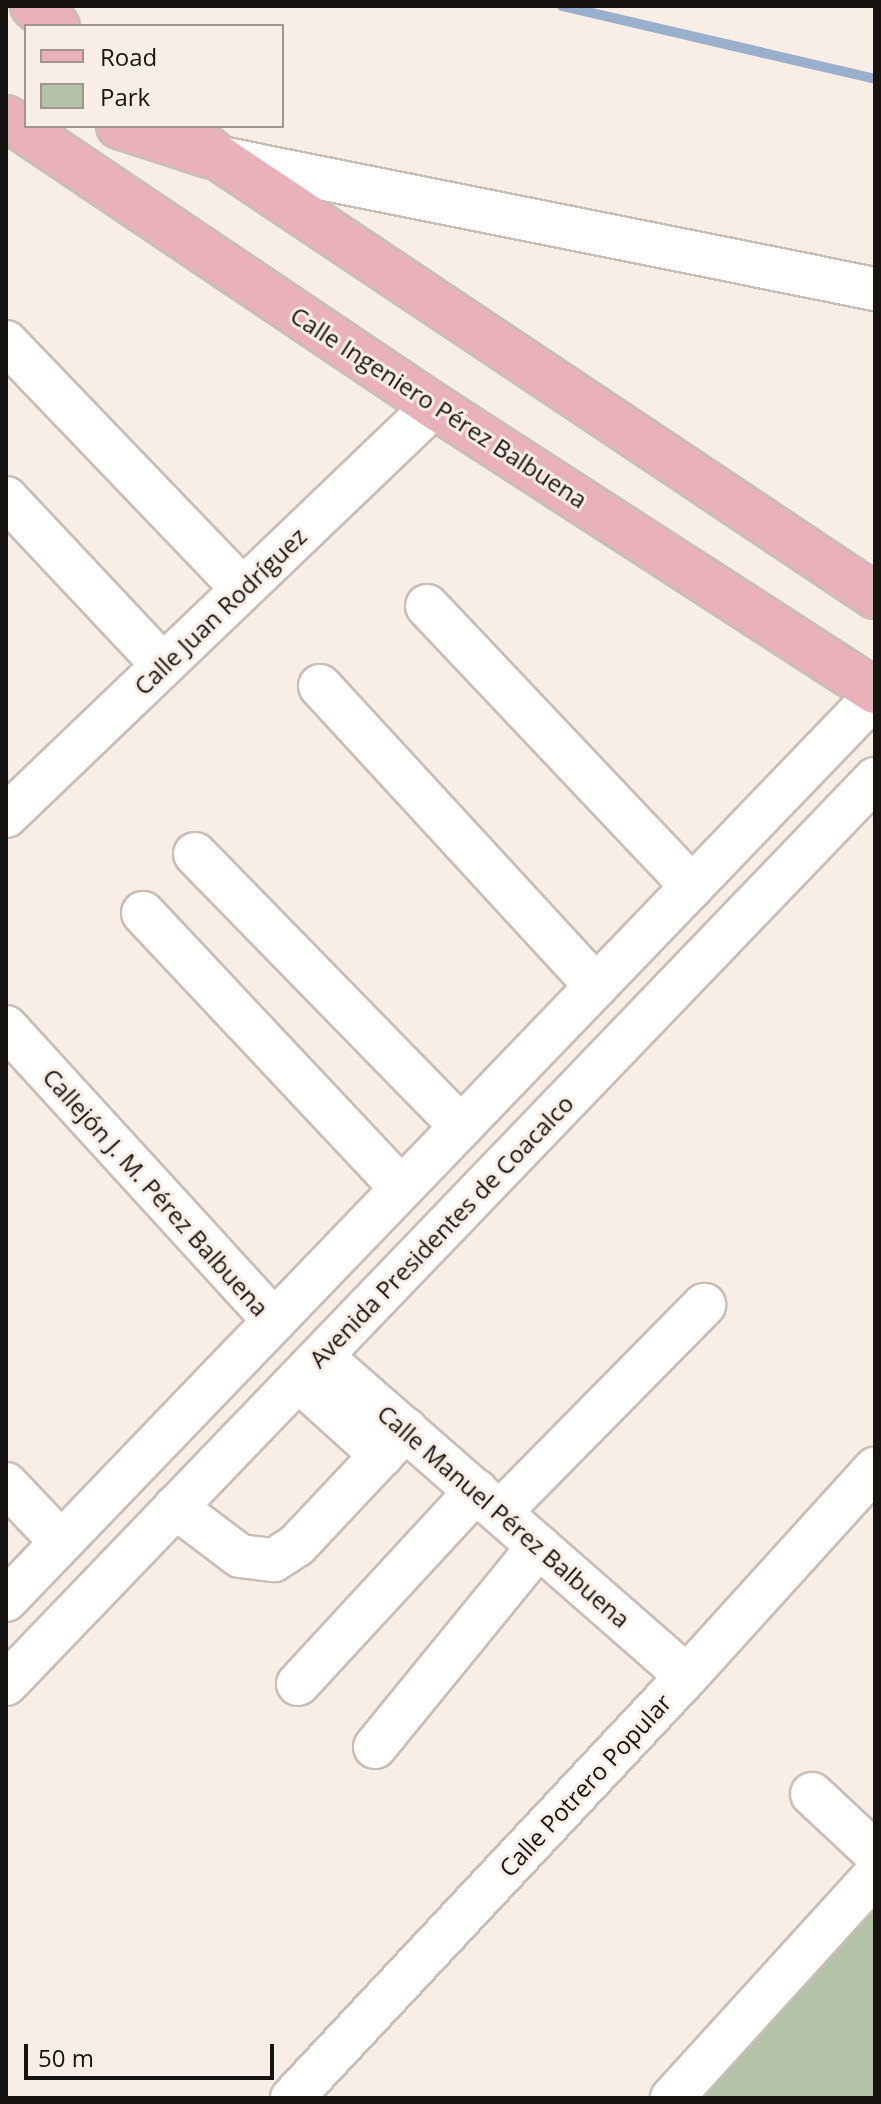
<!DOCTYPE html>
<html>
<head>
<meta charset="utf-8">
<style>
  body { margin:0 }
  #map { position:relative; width:881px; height:2104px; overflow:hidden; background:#f9eee6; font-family:"Open Sans",sans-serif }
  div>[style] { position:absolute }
  .green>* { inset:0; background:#b3c3a7 }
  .stream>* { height:10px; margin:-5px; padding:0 5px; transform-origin:5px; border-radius:5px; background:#9aafcb }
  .roads { filter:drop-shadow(2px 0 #c8beb6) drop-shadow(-2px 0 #c8beb6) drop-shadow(0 2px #c8beb6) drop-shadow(0 -2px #c8beb6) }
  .minor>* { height:42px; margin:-21px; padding:0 21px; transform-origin:21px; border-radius:21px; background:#fff }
  .major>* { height:44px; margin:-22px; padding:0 22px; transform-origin:22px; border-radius:22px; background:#e9b2bb }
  span { translate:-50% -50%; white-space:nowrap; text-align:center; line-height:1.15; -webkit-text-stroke:6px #f9eee6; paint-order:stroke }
  .street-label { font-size:24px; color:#171310 }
  .frame { position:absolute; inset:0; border:8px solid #171310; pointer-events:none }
  .legend { position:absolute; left:24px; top:24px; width:260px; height:104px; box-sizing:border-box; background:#f9eee6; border:2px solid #9f9690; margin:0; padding:10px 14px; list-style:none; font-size:24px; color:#171310 }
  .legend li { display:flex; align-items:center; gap:16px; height:40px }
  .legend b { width:40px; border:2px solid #9f9690 }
  .scale { position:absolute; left:24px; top:2044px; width:250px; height:36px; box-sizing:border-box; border:4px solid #171310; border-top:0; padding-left:10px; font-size:24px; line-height:28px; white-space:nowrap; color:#171310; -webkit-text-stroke:6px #f9eee6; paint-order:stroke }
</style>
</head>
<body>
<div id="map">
  <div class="green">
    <div style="clip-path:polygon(875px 1908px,875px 2098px,700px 2098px)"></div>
  </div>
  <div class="stream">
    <div style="left:562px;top:6px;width:321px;rotate:13.1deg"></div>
  </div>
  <div class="roads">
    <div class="minor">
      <div style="left:221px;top:158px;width:667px;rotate:11.33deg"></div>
      <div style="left:6px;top:342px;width:342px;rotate:46.2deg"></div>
      <div style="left:6px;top:498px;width:229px;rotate:46.8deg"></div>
      <div style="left:427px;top:606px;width:386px;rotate:46.6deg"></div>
      <div style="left:320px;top:686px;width:408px;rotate:47.4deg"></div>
      <div style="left:6px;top:816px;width:593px;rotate:-43.77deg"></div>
      <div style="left:195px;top:854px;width:381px;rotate:45.7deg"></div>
      <div style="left:143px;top:913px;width:377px;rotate:46.8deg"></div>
      <div style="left:6px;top:1027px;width:398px;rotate:47.6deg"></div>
      <div style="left:321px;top:1356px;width:486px;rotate:41.2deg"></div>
      <div style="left:298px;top:1380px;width:113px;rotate:42.1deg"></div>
      <div style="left:6px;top:1484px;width:80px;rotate:46.5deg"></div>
      <div style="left:175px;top:1507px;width:81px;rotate:37deg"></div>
      <div style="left:240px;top:1556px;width:34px;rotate:7deg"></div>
      <div style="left:274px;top:1560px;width:27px;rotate:-33deg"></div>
      <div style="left:297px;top:1545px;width:159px;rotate:-46.8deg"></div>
      <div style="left:500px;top:1512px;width:291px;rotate:-45.4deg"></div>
      <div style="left:6px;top:1600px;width:1254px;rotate:-46.13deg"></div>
      <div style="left:6px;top:1684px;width:1255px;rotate:-46.16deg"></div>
      <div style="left:298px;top:1684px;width:263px;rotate:-47.3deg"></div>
      <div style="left:375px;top:1747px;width:259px;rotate:-50.8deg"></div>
      <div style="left:812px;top:1794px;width:86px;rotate:43.1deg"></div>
      <div style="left:292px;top:2098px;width:578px;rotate:-46.89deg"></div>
      <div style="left:687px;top:1676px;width:280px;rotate:-47.8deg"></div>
      <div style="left:672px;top:2098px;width:302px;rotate:-47.7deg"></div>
    </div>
    <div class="major">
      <div style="left:33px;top:6px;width:31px;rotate:40deg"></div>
      <div style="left:6px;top:118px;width:516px;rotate:33.94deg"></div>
      <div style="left:434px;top:406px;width:525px;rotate:32.87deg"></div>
      <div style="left:119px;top:126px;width:95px;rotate:17.9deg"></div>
      <div style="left:180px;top:126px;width:50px;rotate:39.4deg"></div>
      <div style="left:219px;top:158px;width:789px;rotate:33.73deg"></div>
    </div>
  </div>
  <div class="street-label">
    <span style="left:439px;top:407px;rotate:33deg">Calle Ingeniero Pérez Balbuena</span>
    <span style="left:220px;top:611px;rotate:-44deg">Calle Juan Rodríguez</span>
    <span style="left:156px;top:1192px;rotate:48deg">Callejón J. M. Pérez Balbuena</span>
    <span style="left:441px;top:1231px;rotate:-46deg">Avenida Presidentes de Coacalco</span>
    <span style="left:504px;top:1516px;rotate:41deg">Calle Manuel Pérez Balbuena</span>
    <span style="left:585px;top:1785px;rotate:-47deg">Calle Potrero Popular</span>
  </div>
  <div class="frame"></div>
  <ul class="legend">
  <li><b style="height:10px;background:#e9b2bb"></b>Road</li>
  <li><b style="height:22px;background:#b3c3a7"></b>Park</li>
  </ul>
  <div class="scale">50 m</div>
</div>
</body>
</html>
